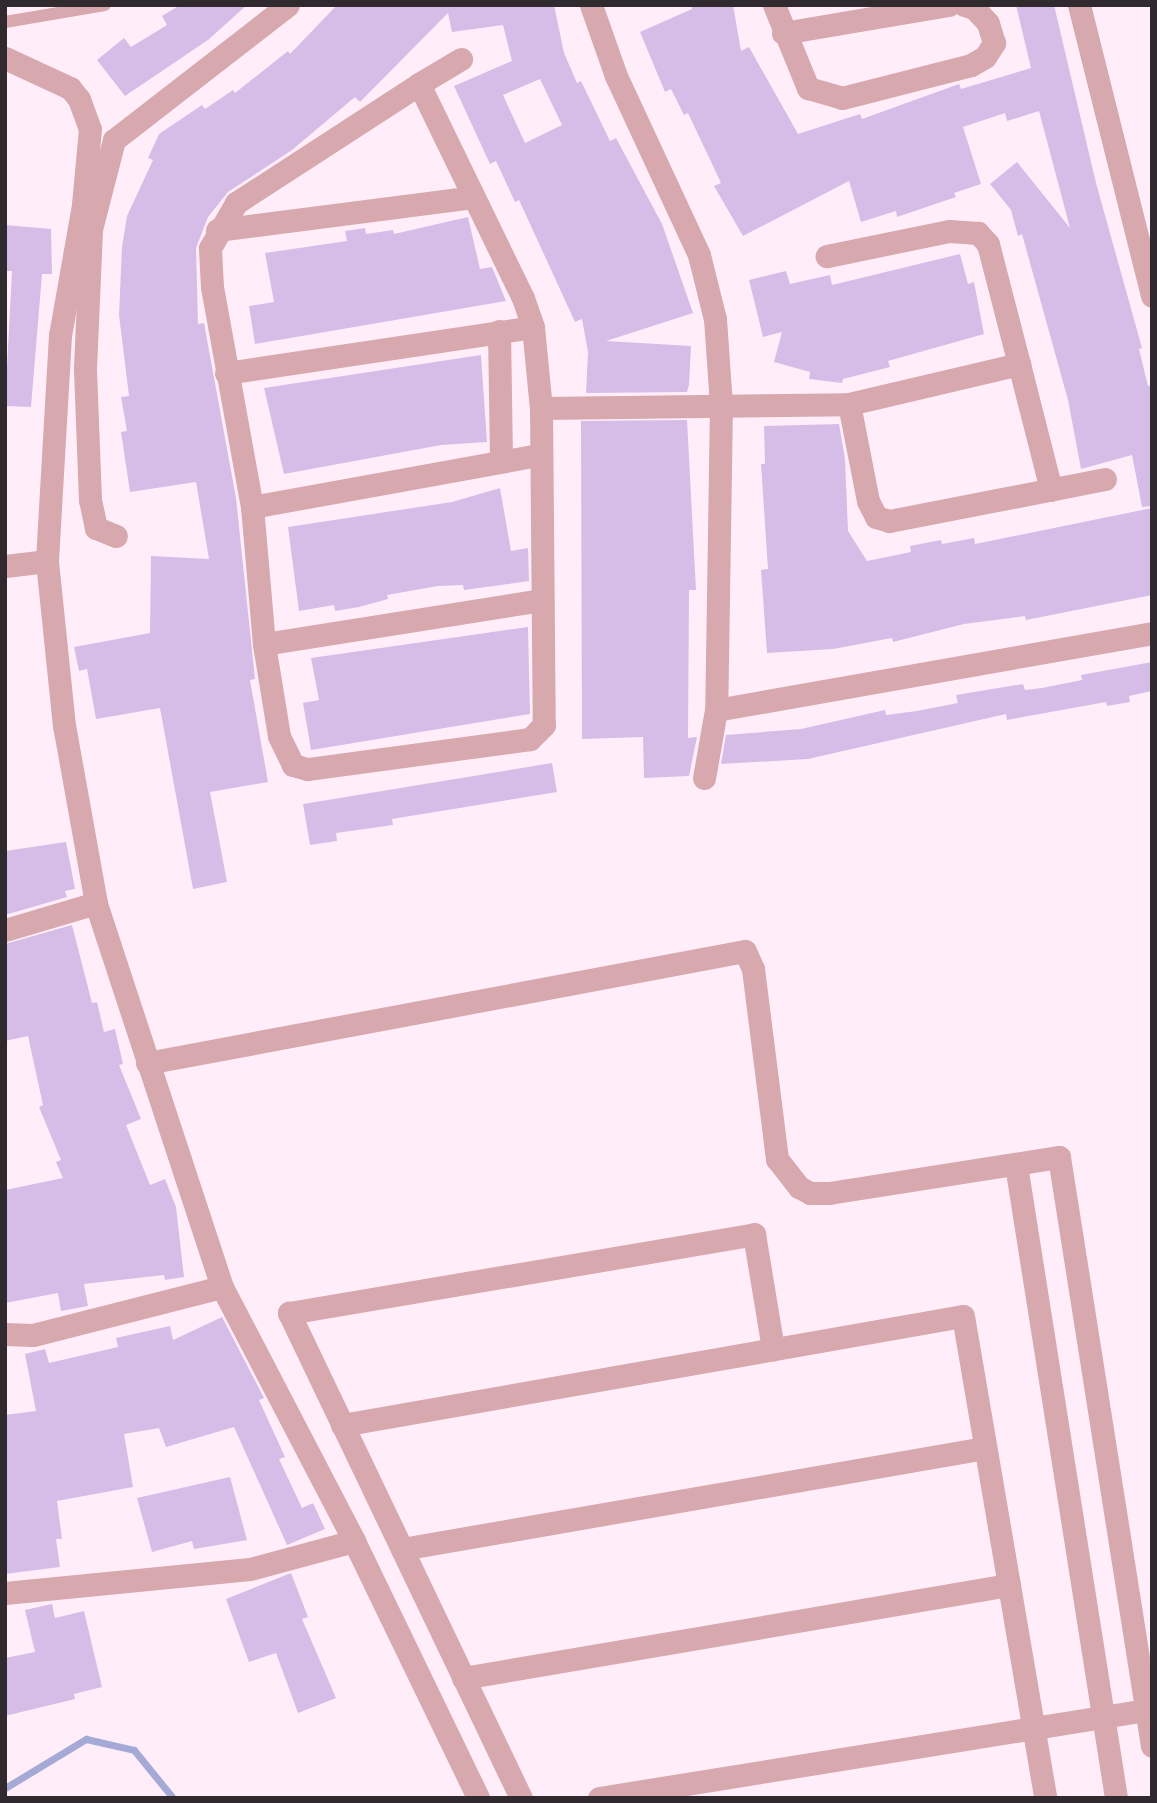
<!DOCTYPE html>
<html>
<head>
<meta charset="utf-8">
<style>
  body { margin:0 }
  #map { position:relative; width:1157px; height:1803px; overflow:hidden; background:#ffeef9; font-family:"IBM Plex Sans",sans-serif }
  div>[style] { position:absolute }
  .stream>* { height:7px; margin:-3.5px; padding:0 3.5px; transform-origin:3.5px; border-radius:3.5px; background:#a4a9d5 }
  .building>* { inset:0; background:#d5bde8 }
  .service>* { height:12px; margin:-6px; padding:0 6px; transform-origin:6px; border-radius:6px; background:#d7a8ae }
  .minor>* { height:23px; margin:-11.5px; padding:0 11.5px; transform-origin:11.5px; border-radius:11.5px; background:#d7a8ae }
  span { translate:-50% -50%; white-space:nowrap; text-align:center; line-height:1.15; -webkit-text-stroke:6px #fff; paint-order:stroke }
  .frame { position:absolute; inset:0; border:7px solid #30292d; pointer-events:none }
</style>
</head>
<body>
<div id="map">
  <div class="stream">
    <div style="left:5px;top:1788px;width:95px;rotate:-31.2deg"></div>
    <div style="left:86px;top:1739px;width:49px;rotate:12.9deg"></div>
    <div style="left:134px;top:1750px;width:62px;rotate:50.9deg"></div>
  </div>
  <div class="building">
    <div style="clip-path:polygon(180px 5px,247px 5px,208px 40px,125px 96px,97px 60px,124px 38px,131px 47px,167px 25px,162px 16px)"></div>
    <div style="clip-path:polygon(evenodd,337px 5px,554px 5px,564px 53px,577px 83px,581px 81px,610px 141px,616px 138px,662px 224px,693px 313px,606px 341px,691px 346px,689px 385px,687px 392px,586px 393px,588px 352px,582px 319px,575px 322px,519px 200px,515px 202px,496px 161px,490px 164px,454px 86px,512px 61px,503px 25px,452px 32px,448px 13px,360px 102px,355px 97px,292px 150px,228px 192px,208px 217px,196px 248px,198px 324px,204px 323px,236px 498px,255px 679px,250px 680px,268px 782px,210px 792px,227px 882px,193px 889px,160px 708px,96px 719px,87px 669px,79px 671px,74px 647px,150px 633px,151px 556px,209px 559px,196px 482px,130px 492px,121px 432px,127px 431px,121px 397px,129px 396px,119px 315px,122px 247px,127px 216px,153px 160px,148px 158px,159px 134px,202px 105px,205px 109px,233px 90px,235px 93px,288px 51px,290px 54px,337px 5px,540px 79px,562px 125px,525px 143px,503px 95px,540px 79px)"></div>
    <div style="clip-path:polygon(691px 5px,733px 5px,741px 51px,749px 47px,798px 134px,860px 114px,862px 119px,959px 84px,961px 89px,1031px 68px,1016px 5px,1054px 5px,1096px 183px,1142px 348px,1139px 349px,1148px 386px,1152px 385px,1152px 506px,1142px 507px,1132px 455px,1081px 469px,1068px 400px,1022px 234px,1018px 236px,1011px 210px,990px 184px,1017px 162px,1070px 228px,1039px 111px,1007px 121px,1005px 113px,963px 127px,981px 184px,954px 193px,956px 197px,897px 217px,896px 211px,861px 222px,849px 181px,743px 236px,714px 186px,721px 183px,688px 113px,684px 115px,671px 89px,665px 92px,640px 32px,692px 9px)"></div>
    <div style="clip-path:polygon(468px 217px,480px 269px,492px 267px,506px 301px,255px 344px,249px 306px,274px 302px,265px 253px,347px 241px,345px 231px,365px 228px,366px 234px,393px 230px,394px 234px)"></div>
    <div style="clip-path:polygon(5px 225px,51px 229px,52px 274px,42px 274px,31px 407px,5px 406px,12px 271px,5px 271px)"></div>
    <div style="clip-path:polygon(960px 254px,968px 284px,974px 282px,984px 334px,888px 361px,890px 367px,843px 379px,842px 383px,809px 379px,810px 372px,774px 362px,782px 332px,763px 337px,749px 280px,786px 271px,790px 284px,830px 275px,832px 285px)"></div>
    <div style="clip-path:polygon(481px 355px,487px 442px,441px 445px,284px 474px,264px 388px)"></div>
    <div style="clip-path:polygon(687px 420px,696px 590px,689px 590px,688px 738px,697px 737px,689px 776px,644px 778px,643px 737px,582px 739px,581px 421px)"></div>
    <div style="clip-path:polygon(839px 424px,845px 459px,848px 531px,867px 561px,911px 552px,910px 546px,941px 540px,942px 544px,974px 538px,975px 544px,1152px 508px,1152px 595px,1026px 620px,1025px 616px,964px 624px,893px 642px,892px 638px,833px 649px,767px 653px,761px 570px,768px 569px,761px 464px,765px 464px,764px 426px)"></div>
    <div style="clip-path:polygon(500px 488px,511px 551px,528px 548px,529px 581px,464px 590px,463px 585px,438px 586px,387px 595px,388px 599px,359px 607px,335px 611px,334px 605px,299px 611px,288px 527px,452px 502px)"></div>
    <div style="clip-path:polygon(528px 627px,530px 714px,311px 750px,303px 703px,319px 700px,311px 658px)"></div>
    <div style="clip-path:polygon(1152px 662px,1152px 691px,1129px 696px,1130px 702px,1107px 706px,1106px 702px,1007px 720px,1006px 714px,808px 759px,721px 764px,726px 735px,801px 729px,885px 710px,886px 715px,917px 711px,958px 703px,956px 695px,1023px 684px,1025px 690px,1042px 688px,1082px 680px,1081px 675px)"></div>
    <div style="clip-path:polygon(552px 763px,557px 792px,392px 819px,393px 825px,336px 833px,337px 841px,310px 845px,303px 804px)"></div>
    <div style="clip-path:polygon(66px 842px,75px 889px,65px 891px,67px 897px,5px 915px,5px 851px)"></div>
    <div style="clip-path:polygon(72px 925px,92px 1003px,97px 1002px,104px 1032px,115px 1029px,123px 1064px,119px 1065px,141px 1119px,126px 1125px,150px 1185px,165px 1179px,176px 1207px,184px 1277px,165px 1280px,164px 1275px,84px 1284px,88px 1306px,61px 1311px,58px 1293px,5px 1303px,5px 1190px,63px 1178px,56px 1162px,61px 1160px,39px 1107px,43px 1105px,28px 1036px,5px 1041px,5px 944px)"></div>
    <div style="clip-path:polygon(222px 1317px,264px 1398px,259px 1400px,285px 1457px,279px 1459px,302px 1508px,313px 1503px,325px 1529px,287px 1545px,234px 1427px,166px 1447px,159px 1428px,124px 1434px,133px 1487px,57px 1501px,62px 1539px,56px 1539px,60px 1567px,5px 1574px,5px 1415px,36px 1411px,25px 1354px,45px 1349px,49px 1363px,118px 1347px,116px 1338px,170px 1326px,173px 1340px)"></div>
    <div style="clip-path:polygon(230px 1477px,247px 1540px,194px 1549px,192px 1541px,152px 1552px,137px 1498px)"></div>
    <div style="clip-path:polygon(291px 1573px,308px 1617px,302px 1619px,336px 1698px,298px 1713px,276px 1653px,249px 1662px,226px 1599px)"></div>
    <div style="clip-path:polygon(52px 1604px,55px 1618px,84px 1611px,102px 1687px,74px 1694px,75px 1699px,5px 1716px,5px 1658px,35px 1652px,25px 1610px)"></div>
  </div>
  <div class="service">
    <div style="left:5px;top:22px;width:101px;rotate:-9.6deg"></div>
  </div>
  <div class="minor">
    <div style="left:591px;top:5px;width:75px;rotate:70.6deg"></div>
    <div style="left:616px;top:76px;width:197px;rotate:65.1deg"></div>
    <div style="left:699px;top:255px;width:66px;rotate:76deg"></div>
    <div style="left:715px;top:319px;width:86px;rotate:86deg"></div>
    <div style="left:721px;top:405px;width:305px;rotate:90.9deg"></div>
    <div style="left:716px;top:710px;width:443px;rotate:-10deg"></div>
    <div style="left:774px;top:5px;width:90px;rotate:67.7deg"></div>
    <div style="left:808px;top:88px;width:35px;rotate:16deg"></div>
    <div style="left:842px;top:98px;width:133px;rotate:-14.3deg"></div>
    <div style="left:971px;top:65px;width:16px;rotate:-30deg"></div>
    <div style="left:985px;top:57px;width:17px;rotate:-57deg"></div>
    <div style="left:994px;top:43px;width:21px;rotate:-107deg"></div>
    <div style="left:988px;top:23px;width:21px;rotate:-133deg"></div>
    <div style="left:974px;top:8px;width:10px;rotate:-163deg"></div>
    <div style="left:1079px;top:5px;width:300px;rotate:75.9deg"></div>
    <div style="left:783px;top:33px;width:168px;rotate:-9.6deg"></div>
    <div style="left:5px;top:58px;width:72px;rotate:24.8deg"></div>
    <div style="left:70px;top:88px;width:14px;rotate:51deg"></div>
    <div style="left:79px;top:99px;width:32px;rotate:70deg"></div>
    <div style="left:90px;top:129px;width:76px;rotate:95.3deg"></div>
    <div style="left:83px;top:205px;width:132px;rotate:100deg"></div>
    <div style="left:60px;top:335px;width:226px;rotate:93.3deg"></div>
    <div style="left:47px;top:561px;width:42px;rotate:173.2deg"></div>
    <div style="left:419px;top:84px;width:238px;rotate:64.1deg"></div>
    <div style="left:523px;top:298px;width:31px;rotate:71deg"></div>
    <div style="left:533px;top:327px;width:81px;rotate:84.4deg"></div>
    <div style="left:541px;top:408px;width:317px;rotate:89.5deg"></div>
    <div style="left:544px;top:725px;width:20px;rotate:135deg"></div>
    <div style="left:530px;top:739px;width:225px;rotate:172.3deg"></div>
    <div style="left:307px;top:769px;width:15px;rotate:-164deg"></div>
    <div style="left:293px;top:765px;width:32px;rotate:-116deg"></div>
    <div style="left:279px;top:736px;width:93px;rotate:-99.3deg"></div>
    <div style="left:264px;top:644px;width:138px;rotate:-95deg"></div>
    <div style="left:252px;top:507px;width:224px;rotate:-100.3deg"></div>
    <div style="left:212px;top:287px;width:39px;rotate:-93deg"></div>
    <div style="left:210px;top:248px;width:52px;rotate:-60deg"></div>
    <div style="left:236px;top:203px;width:218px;rotate:-33deg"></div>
    <div style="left:419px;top:84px;width:49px;rotate:-30.8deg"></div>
    <div style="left:217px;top:230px;width:258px;rotate:-7.3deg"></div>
    <div style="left:499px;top:331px;width:130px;rotate:89.1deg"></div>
    <div style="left:1019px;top:364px;width:130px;rotate:75.7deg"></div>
    <div style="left:226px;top:373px;width:310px;rotate:-8.5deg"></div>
    <div style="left:849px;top:404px;width:99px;rotate:78.9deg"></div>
    <div style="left:868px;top:501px;width:18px;rotate:63deg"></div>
    <div style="left:876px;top:517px;width:14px;rotate:17deg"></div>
    <div style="left:889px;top:521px;width:220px;rotate:-11deg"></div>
    <div style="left:541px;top:408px;width:308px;rotate:-0.7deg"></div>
    <div style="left:849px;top:404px;width:175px;rotate:-13.2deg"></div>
    <div style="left:1019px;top:364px;width:124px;rotate:-104.5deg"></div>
    <div style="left:988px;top:244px;width:15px;rotate:-132deg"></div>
    <div style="left:978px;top:233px;width:29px;rotate:-176deg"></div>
    <div style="left:949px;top:231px;width:125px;rotate:168.4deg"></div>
    <div style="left:252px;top:507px;width:292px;rotate:-10.3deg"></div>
    <div style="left:116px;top:536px;width:22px;rotate:-158deg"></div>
    <div style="left:96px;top:528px;width:29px;rotate:-102deg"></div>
    <div style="left:90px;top:500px;width:132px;rotate:-92.2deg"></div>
    <div style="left:85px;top:368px;width:139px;rotate:-87.5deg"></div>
    <div style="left:91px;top:229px;width:92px;rotate:-75.5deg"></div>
    <div style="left:114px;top:140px;width:220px;rotate:-37.8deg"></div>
    <div style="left:264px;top:644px;width:282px;rotate:-9deg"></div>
    <div style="left:704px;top:778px;width:69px;rotate:-80deg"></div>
    <div style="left:5px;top:930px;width:95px;rotate:-16.5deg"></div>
    <div style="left:147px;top:1063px;width:608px;rotate:-10.61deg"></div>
    <div style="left:745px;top:951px;width:20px;rotate:66deg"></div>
    <div style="left:753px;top:969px;width:192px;rotate:82.8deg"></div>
    <div style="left:777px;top:1159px;width:36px;rotate:52deg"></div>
    <div style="left:799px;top:1187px;width:13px;rotate:29deg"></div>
    <div style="left:810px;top:1193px;width:19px"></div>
    <div style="left:829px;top:1193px;width:233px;rotate:-8.9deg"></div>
    <div style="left:1059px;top:1157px;width:596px;rotate:81.03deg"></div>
    <div style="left:1016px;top:1165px;width:641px;rotate:81.02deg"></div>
    <div style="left:222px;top:1287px;width:286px;rotate:62.5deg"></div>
    <div style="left:354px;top:1541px;width:285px;rotate:64.2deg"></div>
    <div style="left:5px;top:1334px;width:28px;rotate:2deg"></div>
    <div style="left:33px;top:1335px;width:195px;rotate:-14.3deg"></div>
    <div style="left:222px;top:1287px;width:404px;rotate:-108.2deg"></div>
    <div style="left:96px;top:903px;width:180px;rotate:-100.2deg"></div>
    <div style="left:64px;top:726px;width:166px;rotate:-95.9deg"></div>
    <div style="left:342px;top:1425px;width:630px;rotate:-9.96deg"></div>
    <div style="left:963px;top:1316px;width:489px;rotate:80.3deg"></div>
    <div style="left:402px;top:1549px;width:592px;rotate:-9.83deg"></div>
    <div style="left:5px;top:1593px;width:246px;rotate:-5.6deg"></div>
    <div style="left:250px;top:1569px;width:108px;rotate:-15.1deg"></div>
    <div style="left:463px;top:1678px;width:554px;rotate:-9.67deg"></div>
    <div style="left:521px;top:1798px;width:538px;rotate:-115.56deg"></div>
    <div style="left:289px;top:1313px;width:472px;rotate:-9.6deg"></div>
    <div style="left:754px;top:1234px;width:117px;rotate:80.6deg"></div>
    <div style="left:599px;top:1798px;width:554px;rotate:-9.14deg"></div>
  </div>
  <div class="frame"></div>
</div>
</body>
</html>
